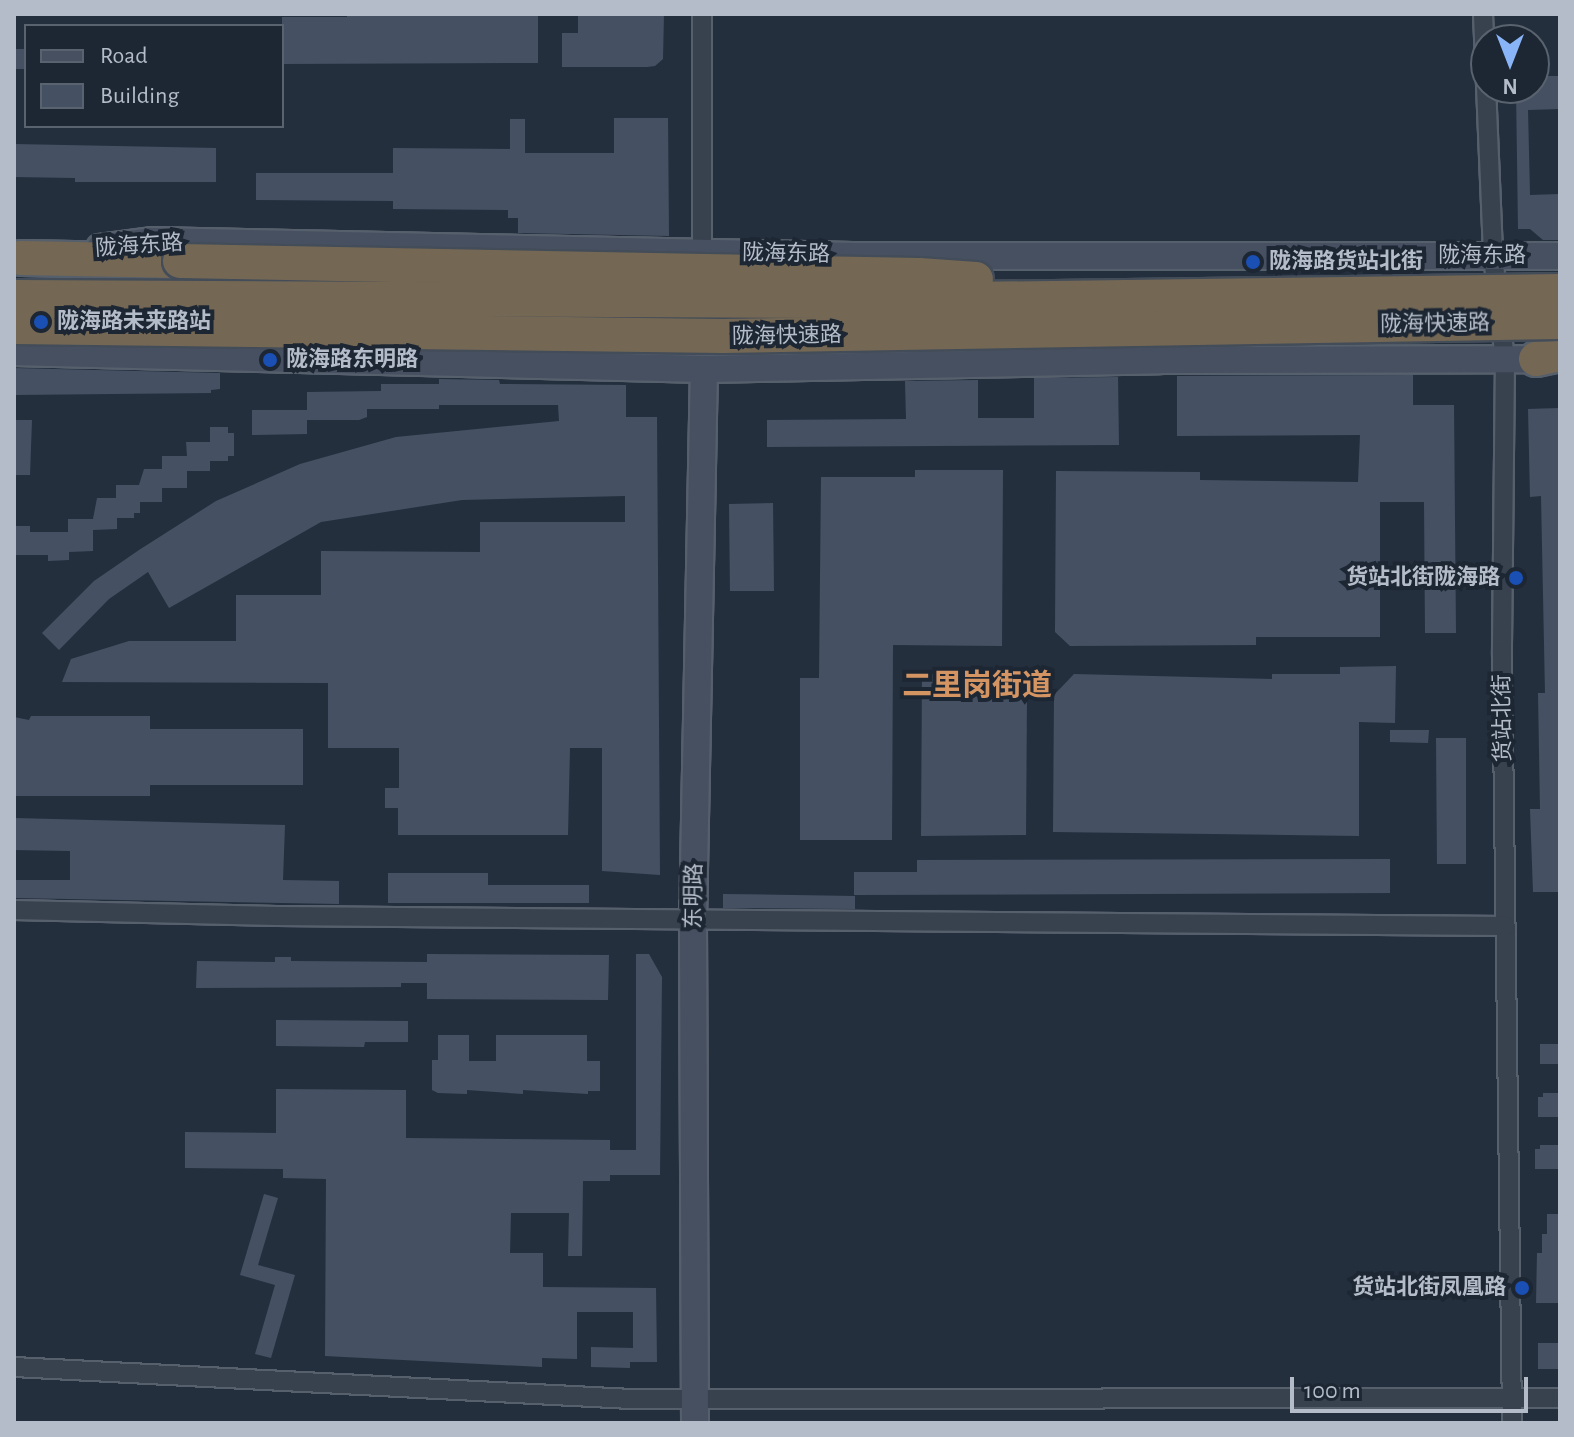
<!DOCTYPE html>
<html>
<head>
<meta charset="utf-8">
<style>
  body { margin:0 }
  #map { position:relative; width:1574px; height:1437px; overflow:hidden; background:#242f3e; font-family:"Alegreya Sans","Noto Sans SC",sans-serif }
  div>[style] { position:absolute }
  .building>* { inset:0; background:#455162 }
  .roads { filter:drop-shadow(2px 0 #565f6c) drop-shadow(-2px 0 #565f6c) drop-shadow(0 2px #565f6c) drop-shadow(0 -2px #565f6c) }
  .street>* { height:18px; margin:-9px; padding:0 9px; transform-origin:9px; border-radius:9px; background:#38414e }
  .secondary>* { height:26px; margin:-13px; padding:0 13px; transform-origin:13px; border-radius:13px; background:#465061 }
  .highway>* { height:34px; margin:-17px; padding:0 17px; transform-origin:17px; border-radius:17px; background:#746855 }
  .bridges { filter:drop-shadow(2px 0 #434c59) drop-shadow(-2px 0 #434c59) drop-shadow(0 2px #434c59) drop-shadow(0 -2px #434c59) }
  .highway-bridge>* { height:34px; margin:-17px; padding:0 17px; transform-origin:17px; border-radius:17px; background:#746855 }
  .dots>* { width:22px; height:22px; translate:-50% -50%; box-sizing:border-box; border:4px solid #1d2633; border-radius:50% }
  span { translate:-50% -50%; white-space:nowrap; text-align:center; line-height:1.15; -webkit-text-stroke:8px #1d2633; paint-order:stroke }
  .street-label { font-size:22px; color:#b4bcc9 }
  .poi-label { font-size:22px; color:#b4bcc9; font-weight:700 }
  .left { translate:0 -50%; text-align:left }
  .right { translate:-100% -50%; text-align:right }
  .district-label { font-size:30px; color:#d59563; font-weight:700 }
  .frame { position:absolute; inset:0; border:16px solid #b4bcc9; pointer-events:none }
  .legend { position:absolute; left:24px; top:24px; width:260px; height:104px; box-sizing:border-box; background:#1d2633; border:2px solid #59626f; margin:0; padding:10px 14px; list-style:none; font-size:24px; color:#b4bcc9 }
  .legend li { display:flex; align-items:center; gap:16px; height:40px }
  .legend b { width:40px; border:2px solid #59626f }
  .north { position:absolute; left:1470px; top:24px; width:80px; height:80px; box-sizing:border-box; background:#1d2633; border:2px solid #59626f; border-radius:50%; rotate:180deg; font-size:22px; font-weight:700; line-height:32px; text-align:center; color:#b4bcc9 }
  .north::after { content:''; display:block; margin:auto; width:28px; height:36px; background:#8ab4f8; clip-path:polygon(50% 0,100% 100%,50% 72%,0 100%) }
  .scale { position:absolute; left:1290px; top:1377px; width:238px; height:36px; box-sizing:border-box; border:4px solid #b4bcc9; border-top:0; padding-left:10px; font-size:24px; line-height:28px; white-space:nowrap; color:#b4bcc9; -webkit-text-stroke:6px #1d2633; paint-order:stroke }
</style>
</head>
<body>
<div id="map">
  <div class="building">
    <div style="clip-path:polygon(347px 14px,538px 16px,538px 63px,282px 64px,282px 17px,347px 17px)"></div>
    <div style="clip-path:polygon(578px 14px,664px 14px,663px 59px,655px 66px,647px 67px,562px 67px,562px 33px,578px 33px)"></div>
    <div style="clip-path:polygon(14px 49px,26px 49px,26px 69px,14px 69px)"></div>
    <div style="clip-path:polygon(1546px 76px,1560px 76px,1560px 109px,1528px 110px,1530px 195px,1560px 194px,1560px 240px,1543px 240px,1530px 229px,1518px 229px,1516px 88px,1542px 88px,1542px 78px)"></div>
    <div style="clip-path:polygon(614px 118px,668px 118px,669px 236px,518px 233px,518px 218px,508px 218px,508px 210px,393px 209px,393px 201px,256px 200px,256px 173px,393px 173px,393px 148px,510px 149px,510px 119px,525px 119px,525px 153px,614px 153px)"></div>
    <div style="clip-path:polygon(14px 144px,216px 148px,216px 182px,75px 182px,75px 178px,14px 177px)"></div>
    <div style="clip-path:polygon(14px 368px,220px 373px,220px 389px,211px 390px,211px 393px,14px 395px)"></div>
    <div style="clip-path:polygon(1413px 375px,1413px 405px,1454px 405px,1456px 633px,1425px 633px,1424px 502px,1380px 502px,1380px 637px,1256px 637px,1256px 645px,1070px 646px,1055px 632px,1056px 471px,1200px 472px,1200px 480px,1358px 482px,1360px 435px,1177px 436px,1177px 376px)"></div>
    <div style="clip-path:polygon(1118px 377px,1119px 445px,767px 447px,767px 420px,906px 419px,905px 381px,978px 380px,978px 418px,1034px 418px,1034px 378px)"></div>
    <div style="clip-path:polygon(439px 379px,499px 380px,500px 384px,626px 385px,626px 417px,657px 417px,660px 875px,602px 871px,602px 748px,570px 748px,568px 835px,398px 835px,398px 808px,385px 808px,385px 788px,399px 788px,399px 748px,328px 748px,328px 683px,62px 682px,71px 659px,129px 641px,236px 641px,236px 595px,321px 595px,321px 551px,480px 552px,480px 522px,625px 522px,625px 496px,462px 500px,321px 522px,169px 608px,148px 572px,109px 599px,59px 650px,42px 633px,94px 581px,139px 550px,216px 501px,300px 464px,396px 437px,559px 421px,558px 405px,439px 405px,439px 409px,367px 409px,367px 417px,359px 420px,307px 420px,307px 434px,252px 435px,252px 410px,307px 410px,307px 392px,381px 391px,381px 384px,439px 384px)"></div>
    <div style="clip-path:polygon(1559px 408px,1560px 892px,1533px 892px,1530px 809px,1540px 809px,1538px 693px,1545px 693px,1541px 496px,1530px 497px,1528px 409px)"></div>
    <div style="clip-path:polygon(14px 420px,32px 420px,30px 475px,14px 475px)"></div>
    <div style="clip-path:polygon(210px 427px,228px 427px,228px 433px,234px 433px,234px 456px,228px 456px,228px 461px,210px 461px,210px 471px,187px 471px,187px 488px,162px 488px,162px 502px,140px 502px,140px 513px,134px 513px,134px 518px,117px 518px,117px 529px,93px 530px,93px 551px,69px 552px,69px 560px,48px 561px,48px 555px,14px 555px,14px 526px,30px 526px,30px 532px,68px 532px,68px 519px,93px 519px,97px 498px,116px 498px,116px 485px,139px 485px,144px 469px,162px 469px,162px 456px,187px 456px,186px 442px,210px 442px)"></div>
    <div style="clip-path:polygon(915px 470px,1003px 470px,1002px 646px,893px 645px,892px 840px,800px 840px,800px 678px,819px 678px,821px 477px,915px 477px)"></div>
    <div style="clip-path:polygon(773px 503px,774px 591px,730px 591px,729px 504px)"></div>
    <div style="clip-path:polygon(1396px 666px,1395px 723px,1359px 722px,1359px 836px,1053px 832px,1054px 695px,1074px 674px,1272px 679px,1272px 674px,1340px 674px,1340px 667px)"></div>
    <div style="clip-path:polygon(922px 674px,1004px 676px,1027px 697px,1026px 835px,921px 836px)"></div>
    <div style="clip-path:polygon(31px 716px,150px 716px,150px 729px,303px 729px,303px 785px,150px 785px,150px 796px,15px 796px,14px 717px,29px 720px)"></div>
    <div style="clip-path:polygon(1390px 730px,1429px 730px,1428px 743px,1390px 742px)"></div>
    <div style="clip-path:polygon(1436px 738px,1466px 738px,1466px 864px,1437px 864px)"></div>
    <div style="clip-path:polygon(14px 818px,285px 825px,283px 880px,339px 881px,339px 904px,14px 898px,14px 880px,70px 880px,70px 851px,14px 850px)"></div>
    <div style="clip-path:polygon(1390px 859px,1390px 893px,854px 895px,854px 872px,917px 872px,917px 860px)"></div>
    <div style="clip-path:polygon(388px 873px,488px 873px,488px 885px,589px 885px,589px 903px,388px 903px)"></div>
    <div style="clip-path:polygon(723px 894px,855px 896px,855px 909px,723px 908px)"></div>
    <div style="clip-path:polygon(427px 954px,609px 955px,608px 1000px,427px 999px,427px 983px,401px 983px,401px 987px,196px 988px,197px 961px,275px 962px,275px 957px,291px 957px,291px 961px,427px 962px)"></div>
    <div style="clip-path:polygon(636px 954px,649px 954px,662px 977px,660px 1175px,610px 1175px,610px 1181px,583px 1181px,582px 1256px,568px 1256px,569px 1213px,511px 1213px,510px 1253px,543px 1253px,543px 1287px,656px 1288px,657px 1362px,630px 1362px,630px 1368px,591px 1367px,591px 1347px,633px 1348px,633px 1312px,577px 1312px,577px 1359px,542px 1358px,542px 1367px,325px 1356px,326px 1179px,283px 1178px,283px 1169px,185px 1168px,185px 1132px,276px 1133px,276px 1089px,406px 1090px,406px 1138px,610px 1140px,610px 1150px,636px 1150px)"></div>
    <div style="clip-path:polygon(276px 1020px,408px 1021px,408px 1042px,365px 1042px,364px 1047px,276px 1046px)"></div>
    <div style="clip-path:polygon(438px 1035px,469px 1035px,469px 1061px,496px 1061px,496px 1035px,587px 1035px,587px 1061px,600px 1061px,600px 1091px,588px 1091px,588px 1094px,523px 1090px,523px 1094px,467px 1090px,467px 1094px,438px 1093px,432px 1090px,432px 1060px,438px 1060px)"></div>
    <div style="clip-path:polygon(1540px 1044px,1560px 1044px,1560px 1064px,1540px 1064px)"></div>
    <div style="clip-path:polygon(1543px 1093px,1560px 1093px,1560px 1117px,1538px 1117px,1538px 1097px,1543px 1097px)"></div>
    <div style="clip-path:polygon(1540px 1145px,1559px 1145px,1560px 1169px,1535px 1169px,1535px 1149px,1540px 1149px)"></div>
    <div style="clip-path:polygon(264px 1194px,278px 1198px,258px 1265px,295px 1275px,271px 1358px,255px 1354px,275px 1285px,240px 1275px)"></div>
    <div style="clip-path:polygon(1547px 1214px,1560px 1214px,1560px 1303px,1536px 1303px,1537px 1253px,1542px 1253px,1542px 1234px,1547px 1234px)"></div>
    <div style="clip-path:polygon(1538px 1343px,1560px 1343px,1560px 1369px,1538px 1369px)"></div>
  </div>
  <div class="roads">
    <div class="street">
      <div style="left:702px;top:14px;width:248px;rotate:90deg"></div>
      <div style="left:1483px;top:14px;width:242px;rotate:87.6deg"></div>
      <div style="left:1493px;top:256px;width:104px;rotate:83.4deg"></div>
      <div style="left:1505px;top:359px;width:296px;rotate:90.6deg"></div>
      <div style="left:1502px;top:655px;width:768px;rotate:89.25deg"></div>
      <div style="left:14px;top:910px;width:263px;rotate:1.3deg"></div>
      <div style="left:277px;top:916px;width:1228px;rotate:0.47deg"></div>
      <div style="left:14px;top:1367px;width:618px;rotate:2.97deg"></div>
      <div style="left:631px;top:1399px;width:929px;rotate:-0.06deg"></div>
    </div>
    <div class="secondary">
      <div style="left:100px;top:248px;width:52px;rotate:-7.7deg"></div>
      <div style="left:152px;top:241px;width:701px;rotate:1.23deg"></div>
      <div style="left:853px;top:256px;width:707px"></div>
      <div style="left:14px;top:352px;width:690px;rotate:1.41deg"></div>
      <div style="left:704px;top:369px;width:456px;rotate:-1.1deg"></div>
      <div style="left:1160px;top:360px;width:394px;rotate:-0.1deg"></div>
      <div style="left:695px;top:1423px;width:503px;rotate:-90.23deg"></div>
      <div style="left:693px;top:920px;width:551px;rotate:-88.86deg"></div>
    </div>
    <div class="highway">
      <div style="left:21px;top:258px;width:159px;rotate:1.1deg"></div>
      <div style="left:1536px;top:359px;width:25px;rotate:-12deg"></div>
    </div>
  </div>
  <div class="bridges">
    <div class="highway-bridge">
      <div style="left:180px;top:261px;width:739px;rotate:1.09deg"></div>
      <div style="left:919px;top:275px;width:57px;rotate:4deg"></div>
      <div style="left:14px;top:297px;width:810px;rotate:0.28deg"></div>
      <div style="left:824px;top:301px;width:736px;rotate:-0.78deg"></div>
      <div style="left:14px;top:327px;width:709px;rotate:0.73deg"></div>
      <div style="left:723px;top:336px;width:837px;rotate:-0.96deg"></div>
    </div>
  </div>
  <div class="dots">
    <div style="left:1253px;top:262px;background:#1a4fb4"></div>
    <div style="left:41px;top:322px;background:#1a4fb4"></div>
    <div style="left:270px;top:360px;background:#1a4fb4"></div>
    <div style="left:1516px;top:578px;background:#1a4fb4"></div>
    <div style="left:1522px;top:1288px;background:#1a4fb4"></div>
  </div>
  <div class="street-label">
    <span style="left:139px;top:246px;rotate:-4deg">陇海东路</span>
    <span style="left:786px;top:254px;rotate:1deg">陇海东路</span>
    <span style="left:1482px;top:256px">陇海东路</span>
    <span style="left:1435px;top:324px;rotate:-1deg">陇海快速路</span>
    <span style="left:787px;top:336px;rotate:-1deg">陇海快速路</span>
    <span style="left:1503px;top:718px;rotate:-91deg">货站北街</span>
    <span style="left:694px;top:896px;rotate:-89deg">东明路</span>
  </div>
  <div class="poi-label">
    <span class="left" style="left:1269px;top:262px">陇海路货站北街</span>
    <span class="left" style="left:57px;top:322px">陇海路未来路站</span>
    <span class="left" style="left:286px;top:360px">陇海路东明路</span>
    <span class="right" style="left:1500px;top:578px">货站北街陇海路</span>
    <span class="right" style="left:1506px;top:1288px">货站北街凤凰路</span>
  </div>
  <div class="district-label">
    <span style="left:977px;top:686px">二里岗街道</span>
  </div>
  <div class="frame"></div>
  <ul class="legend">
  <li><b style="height:10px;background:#465061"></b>Road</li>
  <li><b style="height:22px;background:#455162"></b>Building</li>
  </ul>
  <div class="north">N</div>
  <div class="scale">100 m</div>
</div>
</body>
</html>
